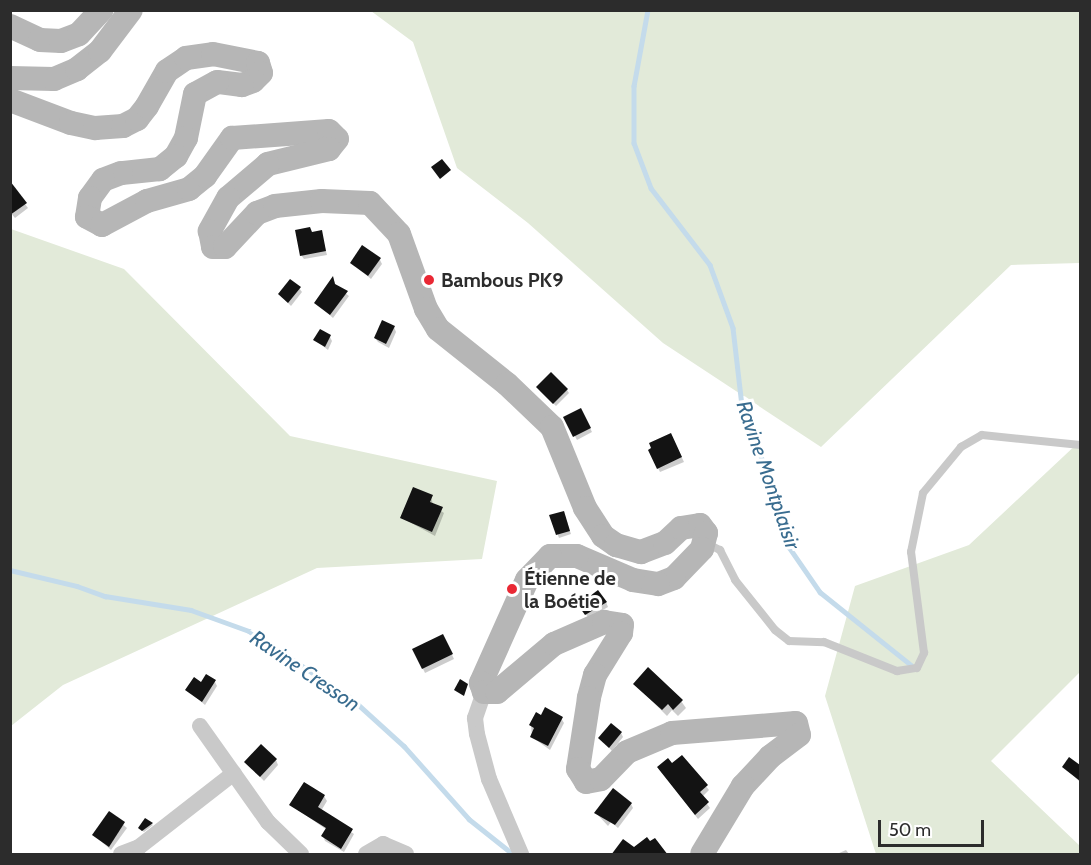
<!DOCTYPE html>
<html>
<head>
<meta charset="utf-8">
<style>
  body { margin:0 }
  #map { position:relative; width:1091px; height:865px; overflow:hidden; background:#fff; font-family:Cabin,sans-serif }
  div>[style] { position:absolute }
  .green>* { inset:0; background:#e2ead9 }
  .shadow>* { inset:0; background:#0003 }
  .stream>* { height:4.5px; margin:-2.25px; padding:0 2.25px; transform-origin:2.25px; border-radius:2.25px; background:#c4dbeb }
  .building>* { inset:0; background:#131313 }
  .service>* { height:8px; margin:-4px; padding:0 4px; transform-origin:4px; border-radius:4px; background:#c9c9c9 }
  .minor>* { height:16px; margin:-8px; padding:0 8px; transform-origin:8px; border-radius:8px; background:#c9c9c9 }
  .secondary>* { height:24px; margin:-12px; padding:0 12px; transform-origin:12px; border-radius:12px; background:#b6b6b6 }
  .dots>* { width:16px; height:16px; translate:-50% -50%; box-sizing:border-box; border:3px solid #fff; border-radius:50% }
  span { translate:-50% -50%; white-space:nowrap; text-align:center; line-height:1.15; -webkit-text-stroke:6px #fff; paint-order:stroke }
  .poi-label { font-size:20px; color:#2c2c2c; font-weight:700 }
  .left { translate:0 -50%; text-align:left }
  .water-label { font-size:21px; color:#396c8f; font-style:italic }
  .frame { position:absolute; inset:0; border:12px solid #2c2c2c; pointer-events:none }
  .scale { position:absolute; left:878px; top:820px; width:106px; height:27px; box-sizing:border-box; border:3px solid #2c2c2c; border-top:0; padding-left:8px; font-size:18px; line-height:21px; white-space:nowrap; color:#2c2c2c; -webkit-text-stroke:4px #fff; paint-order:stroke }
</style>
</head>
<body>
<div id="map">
  <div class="green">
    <div style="clip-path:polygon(371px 11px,1080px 11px,1080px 263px,1011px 265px,821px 447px,663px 343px,528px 223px,457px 168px,413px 42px)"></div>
    <div style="clip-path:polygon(11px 229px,124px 269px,290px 436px,497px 481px,482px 559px,317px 568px,63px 685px,11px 726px)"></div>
    <div style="clip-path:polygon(1080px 441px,1080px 672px,991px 761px,1080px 846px,1080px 854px,876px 854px,825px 696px,855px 586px,969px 545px)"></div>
  </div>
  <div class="shadow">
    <div style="clip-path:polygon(25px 204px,28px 208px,15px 218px,10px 212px)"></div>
    <div style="clip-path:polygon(321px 232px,327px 255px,304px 259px,301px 255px,313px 233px)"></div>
    <div style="clip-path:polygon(380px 260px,382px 264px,371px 279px,352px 263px)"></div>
    <div style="clip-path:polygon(333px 278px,336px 286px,349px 296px,333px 318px,316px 303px)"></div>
    <div style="clip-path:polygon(299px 288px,302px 292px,291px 306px,279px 294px)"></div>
    <div style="clip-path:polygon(394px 327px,396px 332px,389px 348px,378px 342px,375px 338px)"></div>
    <div style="clip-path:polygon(330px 337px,332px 341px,328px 350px,315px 340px)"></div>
    <div style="clip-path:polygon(567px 390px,569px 393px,556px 406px,540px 391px)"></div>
    <div style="clip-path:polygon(581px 410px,592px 432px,577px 440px,565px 418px)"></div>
    <div style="clip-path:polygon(673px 439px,684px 462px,660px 472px,658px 468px)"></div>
    <div style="clip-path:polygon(431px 496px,433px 505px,444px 513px,435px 536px,402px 518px)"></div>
    <div style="clip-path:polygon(551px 516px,565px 516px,571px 534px,559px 538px)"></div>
    <div style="clip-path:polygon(606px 602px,608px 607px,589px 618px,582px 610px)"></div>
    <div style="clip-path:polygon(443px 636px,454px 659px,425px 673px,414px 650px)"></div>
    <div style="clip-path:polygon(215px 682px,217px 686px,205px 705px,187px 690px)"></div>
    <div style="clip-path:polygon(635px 684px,681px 701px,686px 708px,678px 716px,672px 710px,667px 716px)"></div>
    <div style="clip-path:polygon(542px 717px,561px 718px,564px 723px,550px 750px,532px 737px,531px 725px)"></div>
    <div style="clip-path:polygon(621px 733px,623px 737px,612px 751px,600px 738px)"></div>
    <div style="clip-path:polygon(682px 757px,709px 790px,702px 797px,710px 808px,698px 819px,661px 771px)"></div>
    <div style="clip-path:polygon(1069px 759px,1080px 767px,1080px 782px,1064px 767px)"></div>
    <div style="clip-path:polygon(276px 760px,278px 765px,264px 781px,246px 762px)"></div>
    <div style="clip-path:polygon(304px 784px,324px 796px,327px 801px,321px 811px,354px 834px,344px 852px,325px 841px,323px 836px,327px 830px,291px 805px)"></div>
    <div style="clip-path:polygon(631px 804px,633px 808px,618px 828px,611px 822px,608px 826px,596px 813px)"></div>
    <div style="clip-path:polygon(109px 813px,127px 828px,111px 850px,94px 835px)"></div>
    <div style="clip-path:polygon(145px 820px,153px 825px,144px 832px,141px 830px)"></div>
    <div style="clip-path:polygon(846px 850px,849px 854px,837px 854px)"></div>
  </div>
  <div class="stream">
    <div style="left:648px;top:10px;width:77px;rotate:100.4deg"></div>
    <div style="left:634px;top:86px;width:57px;rotate:90deg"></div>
    <div style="left:634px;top:143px;width:48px;rotate:69.3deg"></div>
    <div style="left:651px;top:188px;width:97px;rotate:52.5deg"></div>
    <div style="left:710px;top:265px;width:67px;rotate:69.9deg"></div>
    <div style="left:733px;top:328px;width:87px;rotate:83.4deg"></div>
    <div style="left:743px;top:414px;width:95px;rotate:67deg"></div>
    <div style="left:780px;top:501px;width:47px;rotate:78.9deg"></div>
    <div style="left:789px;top:547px;width:55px;rotate:55.4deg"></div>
    <div style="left:820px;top:592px;width:117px;rotate:38.7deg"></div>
    <div style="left:10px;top:570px;width:69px;rotate:13.4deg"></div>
    <div style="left:77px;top:586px;width:30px;rotate:20deg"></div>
    <div style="left:105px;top:596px;width:87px;rotate:9.2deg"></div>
    <div style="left:191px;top:610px;width:62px;rotate:19.9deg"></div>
    <div style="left:249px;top:631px;width:122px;rotate:33.3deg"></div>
    <div style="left:351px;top:698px;width:72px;rotate:42.2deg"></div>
    <div style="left:404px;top:746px;width:98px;rotate:48.3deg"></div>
    <div style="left:469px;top:819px;width:56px;rotate:38.5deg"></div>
  </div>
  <div class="building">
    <div style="clip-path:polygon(442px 159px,451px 170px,440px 179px,431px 167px)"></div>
    <div style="clip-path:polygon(10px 181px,27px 203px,10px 215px)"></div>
    <div style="clip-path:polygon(310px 227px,312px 232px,322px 230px,326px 251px,300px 256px,295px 230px)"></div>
    <div style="clip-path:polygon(362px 245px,381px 258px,368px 276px,350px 263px)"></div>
    <div style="clip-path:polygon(333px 276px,335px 284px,348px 291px,330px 315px,314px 303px)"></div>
    <div style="clip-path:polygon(290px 279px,301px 287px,288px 303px,278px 294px)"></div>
    <div style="clip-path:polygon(382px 320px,395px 326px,386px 344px,374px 338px)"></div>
    <div style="clip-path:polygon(320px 329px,331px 335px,325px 347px,313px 340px)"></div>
    <div style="clip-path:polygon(551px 372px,568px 389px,553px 404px,536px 387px)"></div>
    <div style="clip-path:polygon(581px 408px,591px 428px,573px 437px,563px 417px)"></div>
    <div style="clip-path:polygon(671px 433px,682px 457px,657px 469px,648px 450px,651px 448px,649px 443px)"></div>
    <div style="clip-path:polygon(413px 487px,433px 495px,430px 502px,443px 507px,432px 532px,400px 518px)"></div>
    <div style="clip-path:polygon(564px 511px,570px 531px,556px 535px,549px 515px)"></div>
    <div style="clip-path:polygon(598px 590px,607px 602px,585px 615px,578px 605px)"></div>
    <div style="clip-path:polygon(443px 634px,453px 654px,422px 669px,412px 649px)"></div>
    <div style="clip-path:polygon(648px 667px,683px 700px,673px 710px,668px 704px,662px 710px,633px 684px)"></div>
    <div style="clip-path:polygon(206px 674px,216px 680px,202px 702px,185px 690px,194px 677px,201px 682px)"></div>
    <div style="clip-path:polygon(460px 679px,468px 684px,464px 696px,454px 690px)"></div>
    <div style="clip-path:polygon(545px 707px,563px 717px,548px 746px,530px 737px,534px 728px,529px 725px,536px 712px,541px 715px)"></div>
    <div style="clip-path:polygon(611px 723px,622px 732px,609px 748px,598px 738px)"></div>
    <div style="clip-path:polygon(261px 744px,277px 759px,260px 777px,244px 762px)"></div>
    <div style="clip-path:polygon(682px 755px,708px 785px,700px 792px,709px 802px,695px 815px,657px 767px,668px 758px,672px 763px)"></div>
    <div style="clip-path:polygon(1069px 757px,1080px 765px,1080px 781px,1062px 767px)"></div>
    <div style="clip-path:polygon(304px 782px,325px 795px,318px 807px,353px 829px,341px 849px,321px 836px,326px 828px,289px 805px)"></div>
    <div style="clip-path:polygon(613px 788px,632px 803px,615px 825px,594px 813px)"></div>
    <div style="clip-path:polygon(109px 811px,125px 822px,109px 847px,92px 835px)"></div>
    <div style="clip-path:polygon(145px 818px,153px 823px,142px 831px,138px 828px)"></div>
    <div style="clip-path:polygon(647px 837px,650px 841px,655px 838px,668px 855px,611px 855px,623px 839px,634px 847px)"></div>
  </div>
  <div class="service">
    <div style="left:706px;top:543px;width:16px;rotate:27deg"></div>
    <div style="left:720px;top:550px;width:34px;rotate:63deg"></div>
    <div style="left:735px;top:580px;width:64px;rotate:51.3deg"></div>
    <div style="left:775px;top:630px;width:18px;rotate:38deg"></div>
    <div style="left:789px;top:641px;width:35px;rotate:2deg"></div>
    <div style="left:824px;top:642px;width:79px;rotate:21.7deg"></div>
    <div style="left:897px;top:671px;width:20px;rotate:-9deg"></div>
    <div style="left:917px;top:668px;width:17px;rotate:-65deg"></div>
    <div style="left:924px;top:653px;width:102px;rotate:-97.3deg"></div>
    <div style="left:911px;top:552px;width:60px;rotate:-78.5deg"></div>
    <div style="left:923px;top:493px;width:60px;rotate:-50.4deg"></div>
    <div style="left:961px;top:447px;width:24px;rotate:-30deg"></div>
    <div style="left:982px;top:435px;width:99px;rotate:5.8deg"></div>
  </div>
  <div class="minor">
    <div style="left:484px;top:692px;width:28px;rotate:109deg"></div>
    <div style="left:475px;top:718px;width:16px;rotate:83deg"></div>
    <div style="left:477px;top:734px;width:47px;rotate:75.1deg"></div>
    <div style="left:489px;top:779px;width:82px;rotate:66.9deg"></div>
    <div style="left:200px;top:726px;width:118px;rotate:54.7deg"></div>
    <div style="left:268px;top:822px;width:46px;rotate:44.1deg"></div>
    <div style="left:121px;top:854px;width:19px;rotate:-21deg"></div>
    <div style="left:139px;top:847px;width:120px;rotate:-37.9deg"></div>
    <div style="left:366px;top:854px;width:20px;rotate:-30deg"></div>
    <div style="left:383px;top:844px;width:25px;rotate:23deg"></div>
  </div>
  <div class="secondary">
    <div style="left:10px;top:26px;width:33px;rotate:25deg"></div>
    <div style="left:40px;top:40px;width:21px;rotate:3deg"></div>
    <div style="left:61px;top:41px;width:19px;rotate:-21deg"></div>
    <div style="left:79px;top:34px;width:33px;rotate:-47deg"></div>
    <div style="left:10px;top:78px;width:44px;rotate:1.3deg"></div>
    <div style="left:54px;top:79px;width:25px;rotate:-23deg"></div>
    <div style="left:77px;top:69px;width:29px;rotate:-38deg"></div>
    <div style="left:100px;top:51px;width:51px;rotate:-52.9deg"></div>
    <div style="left:10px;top:100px;width:65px;rotate:20.7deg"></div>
    <div style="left:71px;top:123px;width:25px;rotate:12deg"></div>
    <div style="left:95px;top:128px;width:28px;rotate:-4deg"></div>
    <div style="left:123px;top:126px;width:16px;rotate:-27deg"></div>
    <div style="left:137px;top:119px;width:16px;rotate:-52deg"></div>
    <div style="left:147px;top:106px;width:40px;rotate:-60.3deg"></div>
    <div style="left:167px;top:71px;width:23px;rotate:-34deg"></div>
    <div style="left:186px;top:58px;width:27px;rotate:-8deg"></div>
    <div style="left:213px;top:54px;width:46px;rotate:11.3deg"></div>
    <div style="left:258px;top:63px;width:10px;rotate:73deg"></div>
    <div style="left:261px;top:73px;width:11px;rotate:135deg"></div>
    <div style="left:253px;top:81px;width:12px;rotate:160deg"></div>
    <div style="left:242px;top:85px;width:25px;rotate:-173deg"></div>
    <div style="left:217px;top:82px;width:25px;rotate:151deg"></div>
    <div style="left:195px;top:94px;width:45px;rotate:101.6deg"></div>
    <div style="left:186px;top:138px;width:21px;rotate:119deg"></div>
    <div style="left:176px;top:156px;width:21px;rotate:141deg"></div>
    <div style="left:160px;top:169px;width:39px;rotate:174deg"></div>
    <div style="left:121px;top:173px;width:19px;rotate:159deg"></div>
    <div style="left:103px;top:180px;width:22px;rotate:126deg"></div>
    <div style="left:90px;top:198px;width:19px;rotate:99deg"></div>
    <div style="left:87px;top:217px;width:17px;rotate:28deg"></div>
    <div style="left:102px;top:225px;width:51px;rotate:-28.1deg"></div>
    <div style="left:147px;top:201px;width:44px;rotate:-15.9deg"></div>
    <div style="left:189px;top:189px;width:21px;rotate:-39deg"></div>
    <div style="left:205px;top:176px;width:47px;rotate:-54.6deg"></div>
    <div style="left:232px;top:138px;width:97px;rotate:-4.1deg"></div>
    <div style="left:329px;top:131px;width:11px;rotate:45deg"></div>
    <div style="left:337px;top:139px;width:13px;rotate:129deg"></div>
    <div style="left:329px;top:149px;width:63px;rotate:166.2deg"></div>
    <div style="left:268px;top:164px;width:52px;rotate:139.6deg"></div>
    <div style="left:228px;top:198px;width:38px;rotate:119deg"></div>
    <div style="left:210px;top:231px;width:16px;rotate:79deg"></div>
    <div style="left:213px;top:247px;width:12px"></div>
    <div style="left:225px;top:247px;width:47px;rotate:-46.7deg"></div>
    <div style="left:257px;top:213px;width:19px;rotate:-21deg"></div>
    <div style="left:275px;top:206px;width:47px;rotate:-6.1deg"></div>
    <div style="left:322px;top:201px;width:48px;rotate:2.4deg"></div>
    <div style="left:370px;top:203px;width:42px;rotate:46.9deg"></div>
    <div style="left:399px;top:234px;width:80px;rotate:70.2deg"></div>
    <div style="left:426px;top:309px;width:23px;rotate:59deg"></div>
    <div style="left:438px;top:329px;width:88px;rotate:38.6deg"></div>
    <div style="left:507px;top:384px;width:62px;rotate:43.7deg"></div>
    <div style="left:552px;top:427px;width:87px;rotate:67.8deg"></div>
    <div style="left:585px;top:508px;width:33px;rotate:57deg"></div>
    <div style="left:603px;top:536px;width:16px;rotate:35deg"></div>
    <div style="left:616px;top:545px;width:26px;rotate:16deg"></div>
    <div style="left:641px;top:552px;width:26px;rotate:-21deg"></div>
    <div style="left:665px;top:543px;width:22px;rotate:-43deg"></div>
    <div style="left:681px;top:528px;width:19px;rotate:-9deg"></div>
    <div style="left:700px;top:525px;width:10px;rotate:53deg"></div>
    <div style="left:706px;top:533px;width:16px;rotate:104deg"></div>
    <div style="left:702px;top:549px;width:40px;rotate:134deg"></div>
    <div style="left:674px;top:578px;width:17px;rotate:159deg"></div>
    <div style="left:658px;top:584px;width:25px;rotate:-171deg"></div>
    <div style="left:633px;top:580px;width:61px;rotate:-156.8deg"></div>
    <div style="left:577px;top:556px;width:27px;rotate:180deg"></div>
    <div style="left:550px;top:556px;width:33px;rotate:134deg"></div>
    <div style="left:527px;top:580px;width:113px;rotate:114.1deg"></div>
    <div style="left:481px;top:683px;width:9px;rotate:72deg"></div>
    <div style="left:484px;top:692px;width:13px"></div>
    <div style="left:497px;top:692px;width:75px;rotate:-40.1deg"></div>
    <div style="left:554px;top:644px;width:55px;rotate:-23.7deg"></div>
    <div style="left:604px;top:622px;width:18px;rotate:9deg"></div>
    <div style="left:622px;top:625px;width:8px;rotate:97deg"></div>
    <div style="left:621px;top:633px;width:49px;rotate:121.8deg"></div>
    <div style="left:595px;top:675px;width:24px;rotate:105deg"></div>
    <div style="left:589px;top:698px;width:72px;rotate:98.8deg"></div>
    <div style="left:578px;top:769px;width:15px;rotate:58deg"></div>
    <div style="left:586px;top:782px;width:15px;rotate:-11deg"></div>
    <div style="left:601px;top:779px;width:37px;rotate:-46deg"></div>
    <div style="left:627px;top:752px;width:49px;rotate:-22.9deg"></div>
    <div style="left:672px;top:733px;width:124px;rotate:-4.6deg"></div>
    <div style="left:796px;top:723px;width:12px;rotate:76deg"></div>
    <div style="left:799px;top:735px;width:36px;rotate:143deg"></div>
    <div style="left:770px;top:757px;width:40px;rotate:133deg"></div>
    <div style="left:743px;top:786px;width:79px;rotate:121.1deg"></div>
  </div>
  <div class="dots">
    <div style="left:429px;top:280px;background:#e92834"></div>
    <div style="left:512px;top:589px;background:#e92834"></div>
  </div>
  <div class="poi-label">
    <span class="left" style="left:441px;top:280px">Bambous PK9</span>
    <span class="left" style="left:524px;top:590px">Étienne de<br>la Boétie</span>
  </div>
  <div class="water-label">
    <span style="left:768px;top:475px;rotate:71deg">Ravine Montplaisir</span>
    <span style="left:305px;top:671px;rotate:34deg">Ravine Cresson</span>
  </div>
  <div class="frame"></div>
  <div class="scale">50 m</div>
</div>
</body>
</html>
